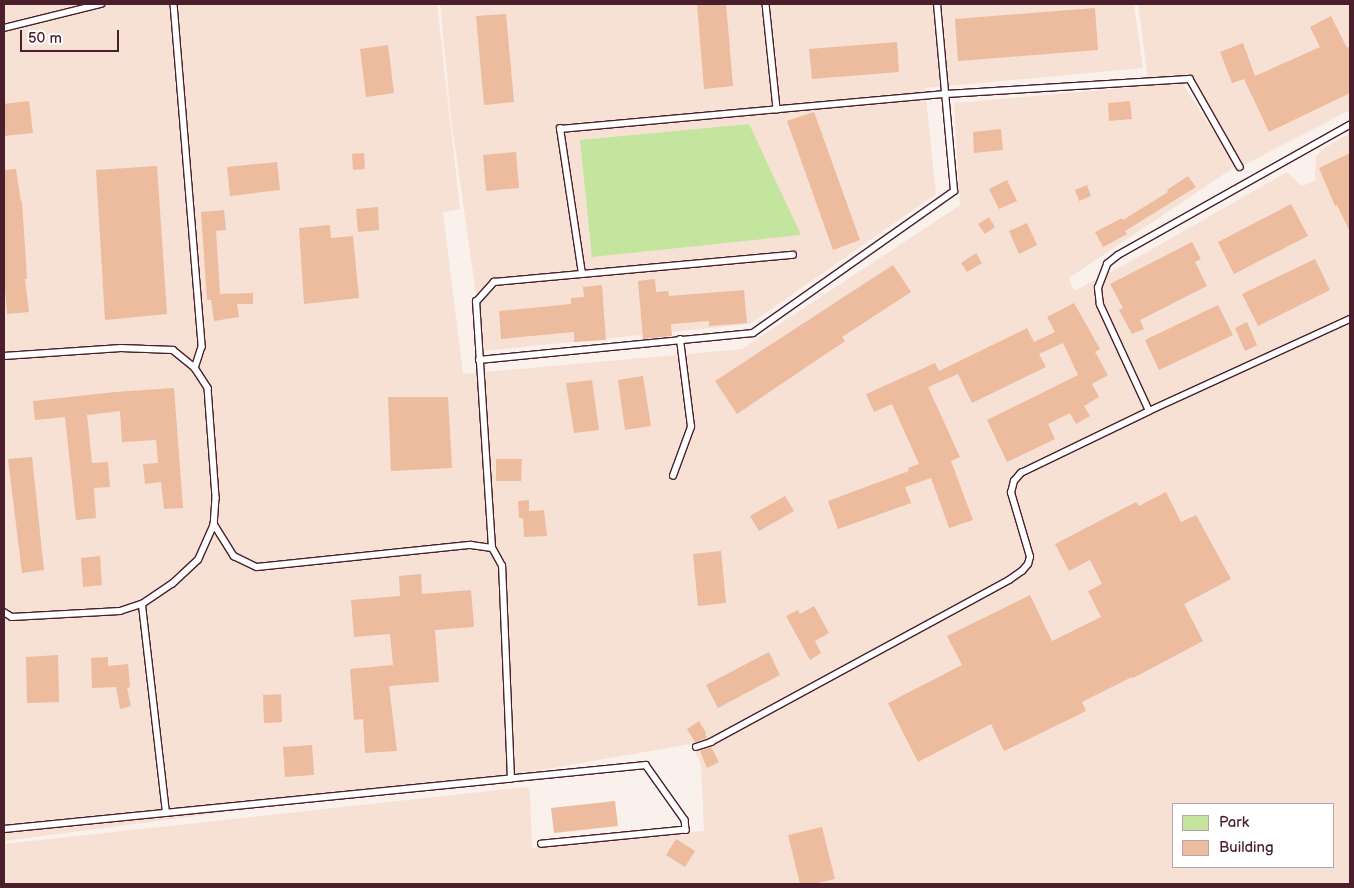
<!DOCTYPE html>
<html>
<head>
<meta charset="utf-8">
<style>
  body { margin:0 }
  #map { position:relative; width:1354px; height:888px; overflow:hidden; background:#fbf1ec; font-family:"Balsamiq Sans",sans-serif }
  div>[style] { position:absolute }
  .built>* { inset:0; background:#f7e1d5 }
  .green>* { inset:0; background:#c3e59e }
  .building>* { inset:0; background:#edbb9e }
  .roads { filter:drop-shadow(1px 0 #4a1f2b) drop-shadow(-1px 0 #4a1f2b) drop-shadow(0 1px #4a1f2b) drop-shadow(0 -1px #4a1f2b) }
  .service>* { height:5.5px; margin:-2.75px; padding:0 2.75px; transform-origin:2.75px; border-radius:2.75px; background:#fff }
  span { translate:-50% -50%; white-space:nowrap; text-align:center; line-height:1.15; -webkit-text-stroke:5px #fff; paint-order:stroke }
  .frame { position:absolute; inset:0; border:5px solid #4a1f2b; pointer-events:none }
  .legend { position:absolute; left:1172px; top:803px; width:162px; height:65px; box-sizing:border-box; background:#fff; border:1px solid #b7a5aa; margin:0; padding:6px 9px; list-style:none; font-size:15px; color:#4a1f2b }
  .legend li { display:flex; align-items:center; gap:10px; height:25px }
  .legend b { width:25px; border:1px solid #b7a5aa }
  .scale { position:absolute; left:20px; top:30px; width:99px; height:22px; box-sizing:border-box; border:2px solid #4a1f2b; border-top:0; padding-left:6px; font-size:15px; line-height:18px; white-space:nowrap; color:#4a1f2b; -webkit-text-stroke:4px #fff; paint-order:stroke }
</style>
</head>
<body>
<div id="map">
  <div class="built">
    <div style="clip-path:polygon(evenodd,4px 4px,437px 4px,460px 209px,443px 212px,463px 374px,742px 349px,960px 205px,954px 103px,1182px 83px,1236px 166px,1069px 278px,1074px 291px,1133px 260px,1287px 172px,1302px 186px,1315px 181px,1316px 156px,1324px 148px,1350px 133px,1350px 884px,4px 884px,4px 844px,527px 787px,530px 792px,532px 848px,704px 831px,701px 765px,691px 744px,518px 774px,4px 841px,4px 4px,1173px 804px,1333px 804px,1333px 867px,1173px 867px,1173px 804px)"></div>
    <div style="clip-path:polygon(440px 4px,1134px 4px,1143px 68px,925px 88px,936px 194px,750px 324px,484px 351px,451px 118px)"></div>
    <div style="clip-path:polygon(1138px 4px,1350px 4px,1350px 110px,1240px 167px,1190px 79px,1148px 80px)"></div>
  </div>
  <div class="green">
    <div style="clip-path:polygon(749px 124px,801px 235px,592px 257px,580px 140px)"></div>
  </div>
  <div class="building">
    <div style="clip-path:polygon(697px 4px,726px 4px,733px 86px,704px 89px)"></div>
    <div style="clip-path:polygon(1095px 8px,1098px 50px,958px 61px,955px 19px)"></div>
    <div style="clip-path:polygon(506px 14px,514px 102px,484px 105px,476px 16px)"></div>
    <div style="clip-path:polygon(1331px 16px,1347px 48px,1350px 46px,1350px 93px,1269px 132px,1244px 79px,1232px 83px,1220px 52px,1243px 43px,1255px 76px,1320px 47px,1310px 27px)"></div>
    <div style="clip-path:polygon(897px 42px,899px 72px,812px 79px,809px 49px)"></div>
    <div style="clip-path:polygon(388px 45px,394px 93px,366px 97px,360px 49px)"></div>
    <div style="clip-path:polygon(29px 101px,33px 133px,4px 136px,4px 104px)"></div>
    <div style="clip-path:polygon(1130px 101px,1132px 119px,1109px 121px,1108px 103px)"></div>
    <div style="clip-path:polygon(814px 112px,860px 240px,833px 250px,787px 121px)"></div>
    <div style="clip-path:polygon(1001px 129px,1003px 150px,974px 153px,973px 132px)"></div>
    <div style="clip-path:polygon(516px 152px,519px 188px,486px 191px,483px 155px)"></div>
    <div style="clip-path:polygon(364px 153px,365px 169px,353px 170px,352px 154px)"></div>
    <div style="clip-path:polygon(1350px 153px,1350px 232px,1337px 205px,1335px 206px,1319px 168px)"></div>
    <div style="clip-path:polygon(277px 162px,280px 190px,230px 196px,227px 167px)"></div>
    <div style="clip-path:polygon(157px 166px,167px 314px,105px 320px,96px 170px)"></div>
    <div style="clip-path:polygon(16px 169px,21px 202px,22px 201px,27px 279px,25px 279px,29px 312px,7px 314px,4px 275px,4px 170px)"></div>
    <div style="clip-path:polygon(1188px 176px,1196px 187px,1125px 231px,1127px 234px,1103px 247px,1095px 232px,1122px 218px,1123px 220px,1168px 192px,1167px 190px)"></div>
    <div style="clip-path:polygon(1007px 180px,1017px 201px,999px 209px,989px 189px)"></div>
    <div style="clip-path:polygon(1087px 185px,1091px 196px,1079px 201px,1075px 190px)"></div>
    <div style="clip-path:polygon(1291px 204px,1308px 236px,1234px 274px,1218px 242px)"></div>
    <div style="clip-path:polygon(378px 207px,379px 230px,358px 232px,356px 209px)"></div>
    <div style="clip-path:polygon(224px 210px,226px 230px,216px 231px,220px 294px,253px 293px,253px 304px,237px 304px,239px 317px,214px 321px,211px 300px,207px 300px,201px 212px)"></div>
    <div style="clip-path:polygon(989px 217px,995px 227px,985px 234px,978px 224px)"></div>
    <div style="clip-path:polygon(1027px 223px,1037px 245px,1019px 254px,1009px 231px)"></div>
    <div style="clip-path:polygon(330px 225px,331px 238px,353px 236px,359px 298px,304px 304px,299px 228px)"></div>
    <div style="clip-path:polygon(1192px 242px,1201px 259px,1195px 262px,1207px 286px,1140px 320px,1144px 329px,1132px 334px,1119px 310px,1123px 308px,1110px 284px)"></div>
    <div style="clip-path:polygon(976px 253px,982px 263px,967px 272px,961px 263px)"></div>
    <div style="clip-path:polygon(1315px 259px,1330px 290px,1258px 326px,1242px 294px)"></div>
    <div style="clip-path:polygon(893px 265px,911px 292px,842px 337px,845px 341px,737px 414px,715px 381px)"></div>
    <div style="clip-path:polygon(655px 279px,656px 292px,668px 291px,669px 296px,744px 290px,747px 323px,709px 326px,709px 321px,671px 324px,672px 336px,643px 339px,638px 281px)"></div>
    <div style="clip-path:polygon(602px 285px,606px 340px,574px 342px,574px 332px,501px 339px,499px 311px,571px 304px,571px 298px,584px 297px,583px 287px)"></div>
    <div style="clip-path:polygon(1074px 303px,1100px 349px,1095px 352px,1108px 375px,1092px 384px,1099px 397px,1084px 406px,1090px 416px,1076px 424px,1070px 413px,1048px 424px,1055px 439px,1007px 462px,987px 420px,1078px 375px,1063px 343px,1039px 354px,1046px 367px,972px 403px,958px 374px,928px 387px,960px 457px,951px 461px,973px 520px,949px 528px,931px 478px,905px 487px,911px 503px,838px 529px,828px 501px,909px 471px,908px 468px,919px 464px,892px 404px,874px 412px,866px 394px,935px 363px,939px 371px,1027px 328px,1034px 342px,1055px 332px,1047px 317px)"></div>
    <div style="clip-path:polygon(1218px 305px,1233px 335px,1159px 370px,1145px 340px)"></div>
    <div style="clip-path:polygon(1247px 322px,1257px 345px,1245px 351px,1235px 328px)"></div>
    <div style="clip-path:polygon(643px 376px,651px 426px,625px 430px,618px 380px)"></div>
    <div style="clip-path:polygon(592px 380px,599px 430px,574px 433px,566px 383px)"></div>
    <div style="clip-path:polygon(174px 388px,183px 508px,164px 509px,161px 482px,145px 484px,143px 464px,158px 463px,156px 440px,122px 442px,120px 411px,87px 415px,92px 463px,108px 462px,110px 487px,94px 488px,96px 518px,76px 520px,65px 417px,35px 420px,33px 401px,115px 392px)"></div>
    <div style="clip-path:polygon(388px 397px,448px 397px,452px 468px,391px 471px)"></div>
    <div style="clip-path:polygon(32px 457px,44px 570px,22px 573px,8px 459px)"></div>
    <div style="clip-path:polygon(496px 459px,522px 459px,521px 481px,496px 481px)"></div>
    <div style="clip-path:polygon(1166px 492px,1181px 522px,1196px 515px,1231px 579px,1184px 604px,1203px 641px,1133px 678px,1132px 677px,1082px 702px,1086px 711px,1004px 751px,991px 724px,918px 762px,888px 703px,962px 665px,947px 636px,1030px 595px,1052px 641px,1101px 617px,1088px 591px,1102px 584px,1090px 560px,1069px 571px,1055px 544px,1136px 502px,1139px 506px)"></div>
    <div style="clip-path:polygon(785px 496px,794px 511px,759px 531px,750px 516px)"></div>
    <div style="clip-path:polygon(529px 500px,529px 511px,544px 510px,547px 536px,524px 537px,523px 518px,519px 518px,518px 501px)"></div>
    <div style="clip-path:polygon(721px 551px,726px 603px,698px 606px,693px 554px)"></div>
    <div style="clip-path:polygon(100px 556px,102px 585px,83px 587px,81px 558px)"></div>
    <div style="clip-path:polygon(421px 574px,422px 594px,471px 590px,474px 627px,435px 630px,439px 682px,389px 686px,397px 751px,365px 753px,363px 719px,354px 720px,350px 669px,393px 665px,390px 634px,354px 637px,351px 600px,400px 596px,399px 576px)"></div>
    <div style="clip-path:polygon(814px 606px,829px 633px,815px 641px,821px 653px,810px 660px,786px 616px,798px 610px,800px 614px)"></div>
    <div style="clip-path:polygon(769px 652px,780px 675px,718px 708px,706px 685px)"></div>
    <div style="clip-path:polygon(58px 655px,59px 702px,27px 703px,26px 657px)"></div>
    <div style="clip-path:polygon(108px 657px,108px 666px,128px 664px,130px 687px,127px 688px,131px 706px,120px 709px,116px 687px,92px 688px,91px 658px)"></div>
    <div style="clip-path:polygon(281px 694px,282px 722px,264px 723px,263px 695px)"></div>
    <div style="clip-path:polygon(699px 721px,706px 733px,705px 734px,707px 738px,695px 742px,687px 729px)"></div>
    <div style="clip-path:polygon(312px 745px,314px 775px,285px 777px,283px 747px)"></div>
    <div style="clip-path:polygon(711px 747px,719px 762px,707px 768px,700px 751px)"></div>
    <div style="clip-path:polygon(615px 801px,618px 826px,554px 833px,551px 808px)"></div>
    <div style="clip-path:polygon(822px 827px,835px 879px,814px 884px,800px 884px,788px 835px)"></div>
    <div style="clip-path:polygon(676px 839px,695px 851px,685px 867px,666px 855px)"></div>
  </div>
  <div class="roads">
    <div class="service">
      <div style="left:174px;top:4px;width:344px;rotate:85.3deg"></div>
      <div style="left:202px;top:347px;width:22px;rotate:108deg"></div>
      <div style="left:766px;top:4px;width:106px;rotate:84deg"></div>
      <div style="left:4px;top:28px;width:100px;rotate:-13.9deg"></div>
      <div style="left:582px;top:274px;width:147px;rotate:-98.6deg"></div>
      <div style="left:560px;top:129px;width:387px;rotate:-5.2deg"></div>
      <div style="left:945px;top:94px;width:245px;rotate:-3.5deg"></div>
      <div style="left:1190px;top:79px;width:101px;rotate:60.4deg"></div>
      <div style="left:4px;top:356px;width:117px;rotate:-3.9deg"></div>
      <div style="left:121px;top:348px;width:52px;rotate:2.2deg"></div>
      <div style="left:173px;top:350px;width:28px;rotate:39deg"></div>
      <div style="left:195px;top:368px;width:24px;rotate:57deg"></div>
      <div style="left:208px;top:388px;width:110px;rotate:85.8deg"></div>
      <div style="left:216px;top:498px;width:26px;rotate:94deg"></div>
      <div style="left:214px;top:524px;width:38px;rotate:58deg"></div>
      <div style="left:234px;top:556px;width:25px;rotate:26deg"></div>
      <div style="left:257px;top:567px;width:215px;rotate:-5.9deg"></div>
      <div style="left:471px;top:545px;width:21px;rotate:8deg"></div>
      <div style="left:479px;top:360px;width:275px;rotate:-5.6deg"></div>
      <div style="left:753px;top:333px;width:246px;rotate:-35.2deg"></div>
      <div style="left:954px;top:191px;width:188px;rotate:-95.2deg"></div>
      <div style="left:1149px;top:411px;width:117px;rotate:-114.8deg"></div>
      <div style="left:1100px;top:305px;width:17px;rotate:-97deg"></div>
      <div style="left:1098px;top:288px;width:26px;rotate:-69deg"></div>
      <div style="left:1107px;top:264px;width:14px;rotate:-39deg"></div>
      <div style="left:1118px;top:255px;width:266px;rotate:-29.3deg"></div>
      <div style="left:673px;top:476px;width:52px;rotate:-69.8deg"></div>
      <div style="left:691px;top:427px;width:88px;rotate:-97.2deg"></div>
      <div style="left:4px;top:612px;width:9px;rotate:32deg"></div>
      <div style="left:12px;top:617px;width:108px;rotate:-3.2deg"></div>
      <div style="left:120px;top:611px;width:23px;rotate:-18deg"></div>
      <div style="left:696px;top:747px;width:16px;rotate:-18deg"></div>
      <div style="left:711px;top:742px;width:339px;rotate:-28.5deg"></div>
      <div style="left:1009px;top:580px;width:16px;rotate:-35deg"></div>
      <div style="left:1022px;top:571px;width:9px;rotate:-49deg"></div>
      <div style="left:1028px;top:564px;width:7px;rotate:-74deg"></div>
      <div style="left:1030px;top:557px;width:67px;rotate:-106.5deg"></div>
      <div style="left:1011px;top:493px;width:12px;rotate:-76deg"></div>
      <div style="left:1014px;top:481px;width:11px;rotate:-49deg"></div>
      <div style="left:1021px;top:473px;width:142px;rotate:-25.8deg"></div>
      <div style="left:1149px;top:411px;width:221px;rotate:-24.6deg"></div>
      <div style="left:511px;top:779px;width:213px;rotate:-92.4deg"></div>
      <div style="left:502px;top:566px;width:21px;rotate:-119deg"></div>
      <div style="left:492px;top:548px;width:247px;rotate:-93.7deg"></div>
      <div style="left:476px;top:302px;width:27px;rotate:-48deg"></div>
      <div style="left:494px;top:282px;width:300px;rotate:-5.2deg"></div>
      <div style="left:166px;top:813px;width:210px;rotate:-96.6deg"></div>
      <div style="left:142px;top:604px;width:36px;rotate:-34deg"></div>
      <div style="left:172px;top:584px;width:35px;rotate:-43deg"></div>
      <div style="left:198px;top:560px;width:39px;rotate:-66deg"></div>
      <div style="left:4px;top:829px;width:645px;rotate:-5.69deg"></div>
      <div style="left:646px;top:765px;width:67px;rotate:54.7deg"></div>
      <div style="left:685px;top:820px;width:10px;rotate:84deg"></div>
      <div style="left:686px;top:830px;width:145px;rotate:174.4deg"></div>
    </div>
  </div>
  <div class="frame"></div>
  <ul class="legend">
  <li><b style="height:14px;background:#c3e59e"></b>Park</li>
  <li><b style="height:14px;background:#edbb9e"></b>Building</li>
  </ul>
  <div class="scale">50 m</div>
</div>
</body>
</html>
